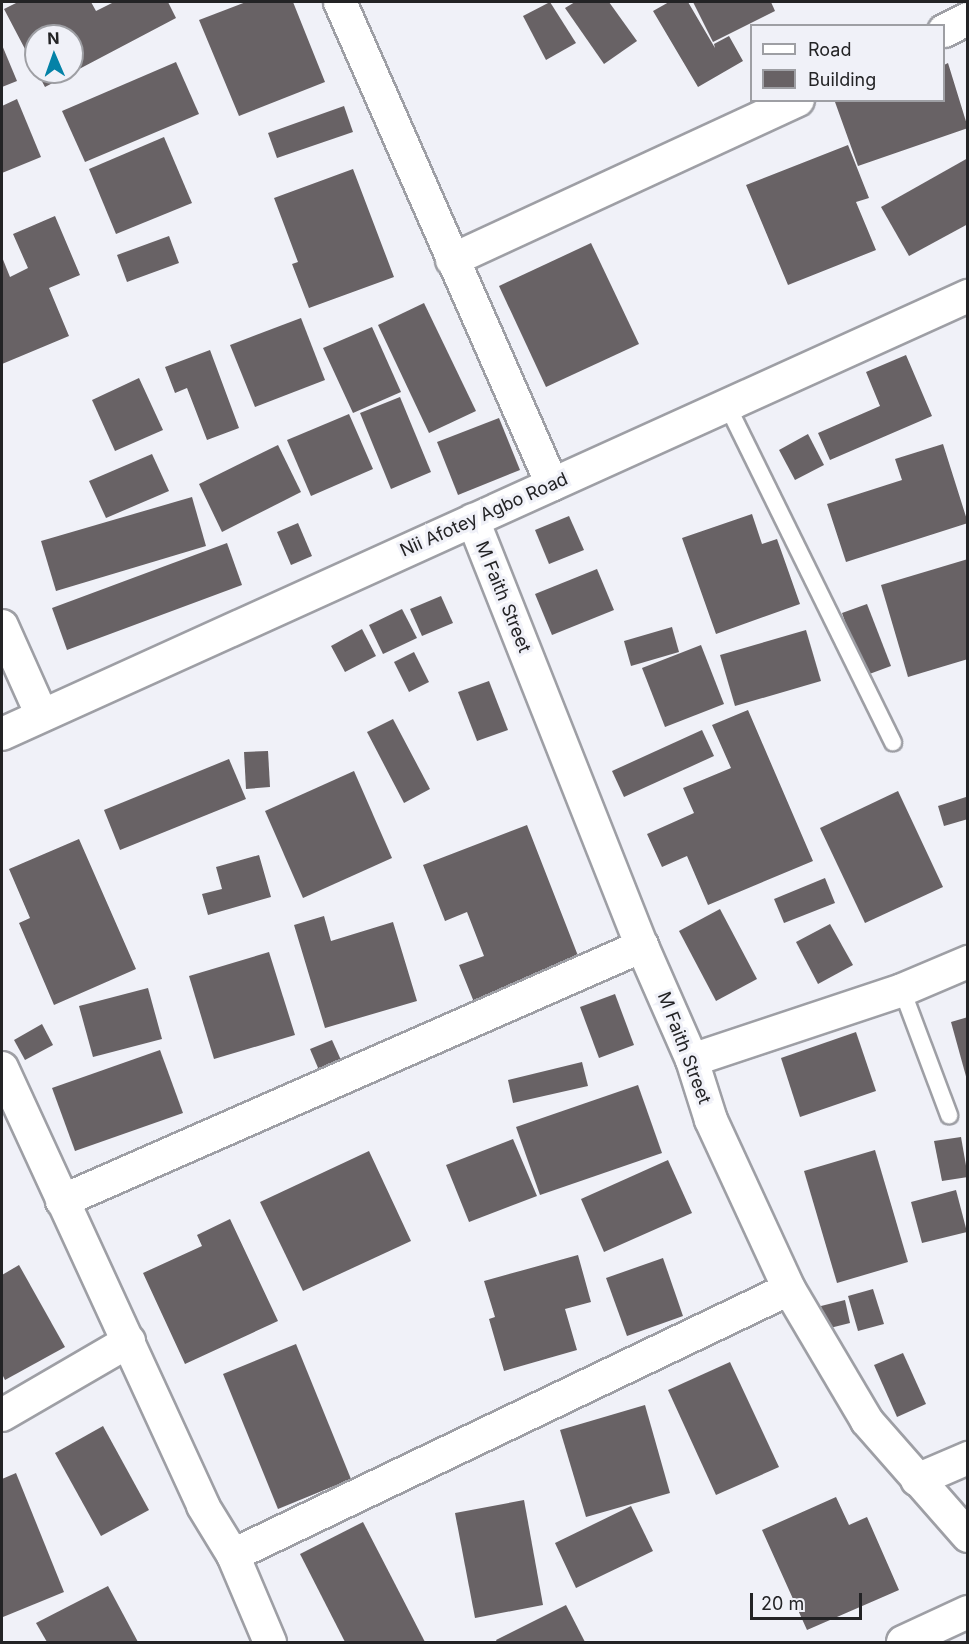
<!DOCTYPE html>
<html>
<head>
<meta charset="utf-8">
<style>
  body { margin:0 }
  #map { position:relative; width:969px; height:1644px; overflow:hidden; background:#f0f1f8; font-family:Inter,sans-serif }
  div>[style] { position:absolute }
  .building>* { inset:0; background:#686265 }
  .roads { filter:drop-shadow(2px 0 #9e9fa5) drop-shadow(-2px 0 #9e9fa5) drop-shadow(0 2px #9e9fa5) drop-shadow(0 -2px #9e9fa5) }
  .lane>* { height:16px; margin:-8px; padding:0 8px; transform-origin:8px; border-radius:8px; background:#fff }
  .street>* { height:32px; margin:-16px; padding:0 16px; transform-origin:16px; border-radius:16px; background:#fff }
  span { translate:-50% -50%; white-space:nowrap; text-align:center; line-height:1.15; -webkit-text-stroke:6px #f0f1f8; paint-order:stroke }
  .street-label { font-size:18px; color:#232325 }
  .frame { position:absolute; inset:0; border:3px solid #232325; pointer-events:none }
  .legend { position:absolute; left:750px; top:24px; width:195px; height:78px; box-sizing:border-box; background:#f0f1f8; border:2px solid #9e9fa4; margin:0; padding:8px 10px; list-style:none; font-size:18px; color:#232325 }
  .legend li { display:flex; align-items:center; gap:12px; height:30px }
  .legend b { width:30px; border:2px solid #9e9fa4 }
  .north { position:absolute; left:24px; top:24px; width:60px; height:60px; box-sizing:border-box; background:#f0f1f8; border:2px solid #9e9fa4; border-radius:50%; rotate:358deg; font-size:16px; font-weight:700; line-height:24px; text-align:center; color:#232325 }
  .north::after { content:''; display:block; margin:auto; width:21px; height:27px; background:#0482a7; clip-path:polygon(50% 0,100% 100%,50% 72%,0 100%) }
  .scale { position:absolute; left:750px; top:1593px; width:112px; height:27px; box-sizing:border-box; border:3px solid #232325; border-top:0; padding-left:8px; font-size:18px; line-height:21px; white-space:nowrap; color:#232325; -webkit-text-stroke:4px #f0f1f8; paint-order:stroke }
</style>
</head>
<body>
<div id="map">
  <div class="building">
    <div style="clip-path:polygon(18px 2px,91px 2px,96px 11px,114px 2px,168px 2px,176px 18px,45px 87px,37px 72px,72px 72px,72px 36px,36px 36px,36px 70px,4px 9px)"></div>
    <div style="clip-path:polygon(246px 2px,293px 2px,325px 82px,239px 116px,199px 20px)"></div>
    <div style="clip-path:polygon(550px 2px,576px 43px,546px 60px,523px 16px)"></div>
    <div style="clip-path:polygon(575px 2px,609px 2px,637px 41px,604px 64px,565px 8px)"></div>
    <div style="clip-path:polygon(669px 2px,688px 2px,715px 48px,714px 44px,729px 36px,743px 61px,698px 87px,653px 11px)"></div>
    <div style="clip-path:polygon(693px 2px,771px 2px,775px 11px,713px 42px)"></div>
    <div style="clip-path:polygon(2px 45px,17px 81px,2px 87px)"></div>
    <div style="clip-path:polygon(176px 62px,199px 114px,85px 162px,62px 111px)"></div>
    <div style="clip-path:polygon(948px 63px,968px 128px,858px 166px,835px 102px,944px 100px,944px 65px)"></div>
    <div style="clip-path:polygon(17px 99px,41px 157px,2px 173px,2px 106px)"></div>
    <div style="clip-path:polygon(344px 106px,353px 132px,277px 158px,268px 133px)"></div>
    <div style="clip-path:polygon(164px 137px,192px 203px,116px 234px,89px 169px)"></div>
    <div style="clip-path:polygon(848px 145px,869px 198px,856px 202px,876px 250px,788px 285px,746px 185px)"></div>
    <div style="clip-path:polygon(968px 158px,968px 224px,909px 256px,881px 207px)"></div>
    <div style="clip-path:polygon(353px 169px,394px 277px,309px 308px,292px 264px,298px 262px,274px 198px)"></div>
    <div style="clip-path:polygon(55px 216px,80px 275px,49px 288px,69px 336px,2px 364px,2px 257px,10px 277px,28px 268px,13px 234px)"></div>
    <div style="clip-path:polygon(169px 236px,179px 263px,127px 282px,117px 255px)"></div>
    <div style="clip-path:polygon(591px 243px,639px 344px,546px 387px,499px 286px)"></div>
    <div style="clip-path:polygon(424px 303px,476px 411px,429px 433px,378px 325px)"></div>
    <div style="clip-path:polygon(301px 318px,325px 380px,255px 407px,230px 345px)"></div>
    <div style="clip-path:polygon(372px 327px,401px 392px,353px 413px,323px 348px)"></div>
    <div style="clip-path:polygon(210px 350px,239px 428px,207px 440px,187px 388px,175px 393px,165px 367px)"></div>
    <div style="clip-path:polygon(906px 355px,932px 416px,830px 460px,818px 433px,880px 406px,866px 372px)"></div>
    <div style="clip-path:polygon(139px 378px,163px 430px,115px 451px,92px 400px)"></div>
    <div style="clip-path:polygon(400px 397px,431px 472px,391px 489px,360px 413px)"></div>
    <div style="clip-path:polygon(349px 414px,373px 469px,311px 496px,287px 440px)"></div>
    <div style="clip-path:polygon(499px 418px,520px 470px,458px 495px,437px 442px)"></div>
    <div style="clip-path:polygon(808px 434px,824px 465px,795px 480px,779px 450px)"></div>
    <div style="clip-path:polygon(943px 444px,968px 523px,846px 562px,827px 504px,902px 480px,895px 459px)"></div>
    <div style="clip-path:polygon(278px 445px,301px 492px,222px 532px,199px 484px)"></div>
    <div style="clip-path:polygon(152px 454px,169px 491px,106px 518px,89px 481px)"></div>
    <div style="clip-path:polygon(192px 497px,206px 546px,56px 591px,41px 541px)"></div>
    <div style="clip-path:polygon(752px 514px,762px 544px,777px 539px,800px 604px,716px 634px,682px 538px)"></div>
    <div style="clip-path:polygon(569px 516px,584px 550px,549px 564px,535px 530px)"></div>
    <div style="clip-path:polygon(298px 523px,312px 556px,291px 565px,277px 532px)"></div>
    <div style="clip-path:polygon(227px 543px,242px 585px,67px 650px,52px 608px)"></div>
    <div style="clip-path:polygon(968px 559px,968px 659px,908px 677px,881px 585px)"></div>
    <div style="clip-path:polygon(597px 569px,614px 610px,552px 635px,535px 594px)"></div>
    <div style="clip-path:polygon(441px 596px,453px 623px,422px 636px,410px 609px)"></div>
    <div style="clip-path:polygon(867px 604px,891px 666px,864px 676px,842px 613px)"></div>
    <div style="clip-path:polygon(402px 609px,417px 638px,383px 654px,369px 625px)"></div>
    <div style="clip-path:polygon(672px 627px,679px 652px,631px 666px,624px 641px)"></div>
    <div style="clip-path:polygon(362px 629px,376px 656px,345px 672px,331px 646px)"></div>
    <div style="clip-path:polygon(806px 630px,821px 681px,735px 706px,720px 655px)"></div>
    <div style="clip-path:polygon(701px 645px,724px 704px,665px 727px,642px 668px)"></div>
    <div style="clip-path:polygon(414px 652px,429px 682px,409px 692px,394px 662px)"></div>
    <div style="clip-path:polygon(489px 681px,508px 730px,477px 741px,458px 692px)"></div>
    <div style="clip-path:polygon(748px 710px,813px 861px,708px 905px,687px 856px,662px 867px,647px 834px,694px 813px,683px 788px,731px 768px,712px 725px)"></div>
    <div style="clip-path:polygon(393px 719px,430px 789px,404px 803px,367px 732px)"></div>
    <div style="clip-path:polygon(702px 730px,714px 756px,624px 797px,612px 771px)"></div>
    <div style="clip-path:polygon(268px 751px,270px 787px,246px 789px,244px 752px)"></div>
    <div style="clip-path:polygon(229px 759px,246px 799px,120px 850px,104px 810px)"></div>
    <div style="clip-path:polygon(354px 771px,392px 858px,303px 898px,265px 811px)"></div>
    <div style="clip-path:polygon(898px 791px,943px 887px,865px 923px,820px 828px)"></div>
    <div style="clip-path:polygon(966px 797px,968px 819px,944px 826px,938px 806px)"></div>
    <div style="clip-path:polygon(527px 825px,582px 966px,476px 1007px,459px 965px,484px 956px,467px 912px,445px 921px,423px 865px)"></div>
    <div style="clip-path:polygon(79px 839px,136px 969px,54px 1005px,19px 923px,30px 918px,9px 869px)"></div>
    <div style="clip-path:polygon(259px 855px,271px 897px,208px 915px,202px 894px,222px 889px,216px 867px)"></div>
    <div style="clip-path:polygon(825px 878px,835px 903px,784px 923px,774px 899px)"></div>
    <div style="clip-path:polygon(720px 909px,757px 979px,716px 1001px,679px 931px)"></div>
    <div style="clip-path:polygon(324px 916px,331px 941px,393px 922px,417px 1001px,325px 1028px,294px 925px)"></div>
    <div style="clip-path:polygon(830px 924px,853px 965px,818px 984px,796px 942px)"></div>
    <div style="clip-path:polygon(269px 952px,295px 1035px,214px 1059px,189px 976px)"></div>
    <div style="clip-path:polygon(148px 988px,162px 1039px,93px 1057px,79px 1006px)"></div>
    <div style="clip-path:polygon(615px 994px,634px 1045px,599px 1058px,580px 1007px)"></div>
    <div style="clip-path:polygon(968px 1017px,968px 1080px,967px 1080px,951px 1022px)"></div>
    <div style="clip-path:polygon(42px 1024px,53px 1045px,25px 1060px,14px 1040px)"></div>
    <div style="clip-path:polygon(856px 1032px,876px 1091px,800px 1117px,781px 1058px)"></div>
    <div style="clip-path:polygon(332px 1040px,350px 1080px,327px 1089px,310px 1049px)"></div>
    <div style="clip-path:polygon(160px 1050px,183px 1113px,75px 1151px,52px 1088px)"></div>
    <div style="clip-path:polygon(582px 1062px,588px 1086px,513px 1103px,508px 1080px)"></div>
    <div style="clip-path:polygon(638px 1085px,662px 1153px,540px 1195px,516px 1127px)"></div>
    <div style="clip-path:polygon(961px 1137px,968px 1177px,942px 1181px,934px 1141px)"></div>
    <div style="clip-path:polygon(513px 1139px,537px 1196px,469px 1222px,446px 1165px)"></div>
    <div style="clip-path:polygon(875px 1150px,908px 1262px,837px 1283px,804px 1171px)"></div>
    <div style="clip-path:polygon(369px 1151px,411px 1241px,303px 1291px,260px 1202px)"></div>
    <div style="clip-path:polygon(668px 1160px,692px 1213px,604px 1252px,581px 1199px)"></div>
    <div style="clip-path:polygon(956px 1190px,967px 1232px,922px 1243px,911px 1202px)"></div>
    <div style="clip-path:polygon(230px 1219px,278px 1321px,185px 1364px,143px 1273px,202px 1246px,197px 1235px)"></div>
    <div style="clip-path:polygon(578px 1255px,591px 1302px,565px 1309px,577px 1350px,504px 1371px,489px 1319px,495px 1317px,484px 1281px)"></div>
    <div style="clip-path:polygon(663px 1258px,683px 1316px,627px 1336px,606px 1278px)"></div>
    <div style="clip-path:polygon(19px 1265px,65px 1347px,5px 1380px,2px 1374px,2px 1275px)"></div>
    <div style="clip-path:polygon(873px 1289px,884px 1324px,858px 1331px,848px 1296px)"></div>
    <div style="clip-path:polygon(845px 1300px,850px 1323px,826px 1329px,821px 1306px)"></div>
    <div style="clip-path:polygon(296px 1344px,351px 1479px,278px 1509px,223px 1374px)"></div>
    <div style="clip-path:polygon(903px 1353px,926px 1404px,897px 1417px,874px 1365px)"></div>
    <div style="clip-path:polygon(730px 1362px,779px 1467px,716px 1495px,668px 1390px)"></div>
    <div style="clip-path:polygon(645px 1405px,670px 1493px,586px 1517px,560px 1430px)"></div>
    <div style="clip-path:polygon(103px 1426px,149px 1510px,101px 1536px,55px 1453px)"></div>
    <div style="clip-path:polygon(16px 1473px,64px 1592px,3px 1617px,2px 1479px)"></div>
    <div style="clip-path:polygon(836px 1497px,849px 1525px,867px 1517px,899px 1590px,807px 1630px,762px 1530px)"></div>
    <div style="clip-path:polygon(524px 1500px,543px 1605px,475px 1618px,455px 1513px)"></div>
    <div style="clip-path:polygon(631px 1506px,653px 1551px,576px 1588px,555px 1543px)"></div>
    <div style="clip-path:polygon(363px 1522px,425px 1642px,345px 1642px,300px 1554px)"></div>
    <div style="clip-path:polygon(108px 1586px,138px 1642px,47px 1642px,36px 1623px)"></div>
    <div style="clip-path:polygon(566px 1605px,585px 1642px,497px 1642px,496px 1640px)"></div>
  </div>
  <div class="roads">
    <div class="lane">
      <div style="left:727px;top:405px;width:376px;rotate:63.8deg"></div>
      <div style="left:902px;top:990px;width:134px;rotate:69.4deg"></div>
    </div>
    <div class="street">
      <div style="left:340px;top:2px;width:527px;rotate:66.26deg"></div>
      <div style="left:944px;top:31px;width:27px;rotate:-27deg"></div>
      <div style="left:452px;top:260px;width:381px;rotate:-24.8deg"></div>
      <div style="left:473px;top:520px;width:458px;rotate:68.4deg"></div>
      <div style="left:642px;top:946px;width:124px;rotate:66.3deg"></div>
      <div style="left:692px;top:1060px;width:63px;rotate:72.4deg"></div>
      <div style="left:711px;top:1120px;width:186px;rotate:65.2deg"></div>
      <div style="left:789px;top:1289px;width:153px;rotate:59.4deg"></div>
      <div style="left:867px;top:1421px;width:153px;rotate:48.7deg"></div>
      <div style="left:2px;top:626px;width:95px;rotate:65.9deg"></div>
      <div style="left:2px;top:734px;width:1061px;rotate:-24.39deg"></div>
      <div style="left:692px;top:1060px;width:221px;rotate:-18.4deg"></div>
      <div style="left:902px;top:990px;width:72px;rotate:-23deg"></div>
      <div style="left:2px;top:1068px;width:482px;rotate:65.3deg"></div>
      <div style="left:203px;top:1506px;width:57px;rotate:58.5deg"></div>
      <div style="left:233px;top:1555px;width:95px;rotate:67deg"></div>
      <div style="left:62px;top:1201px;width:634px;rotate:-23.73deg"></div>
      <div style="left:2px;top:1415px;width:147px;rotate:-30.2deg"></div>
      <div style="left:917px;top:1480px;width:56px;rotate:-23.3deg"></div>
      <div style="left:233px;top:1555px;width:616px;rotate:-25.57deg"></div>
      <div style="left:903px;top:1642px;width:72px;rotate:-24.8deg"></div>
    </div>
  </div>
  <div class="street-label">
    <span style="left:484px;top:515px;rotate:-24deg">Nii Afotey Agbo Road</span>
    <span style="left:503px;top:597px;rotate:68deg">M Faith Street</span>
    <span style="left:684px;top:1048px;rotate:69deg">M Faith Street</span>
  </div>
  <div class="frame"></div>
  <ul class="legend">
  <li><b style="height:8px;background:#fff"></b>Road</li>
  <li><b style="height:16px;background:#686265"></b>Building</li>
  </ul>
  <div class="north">N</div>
  <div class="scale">20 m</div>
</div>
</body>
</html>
